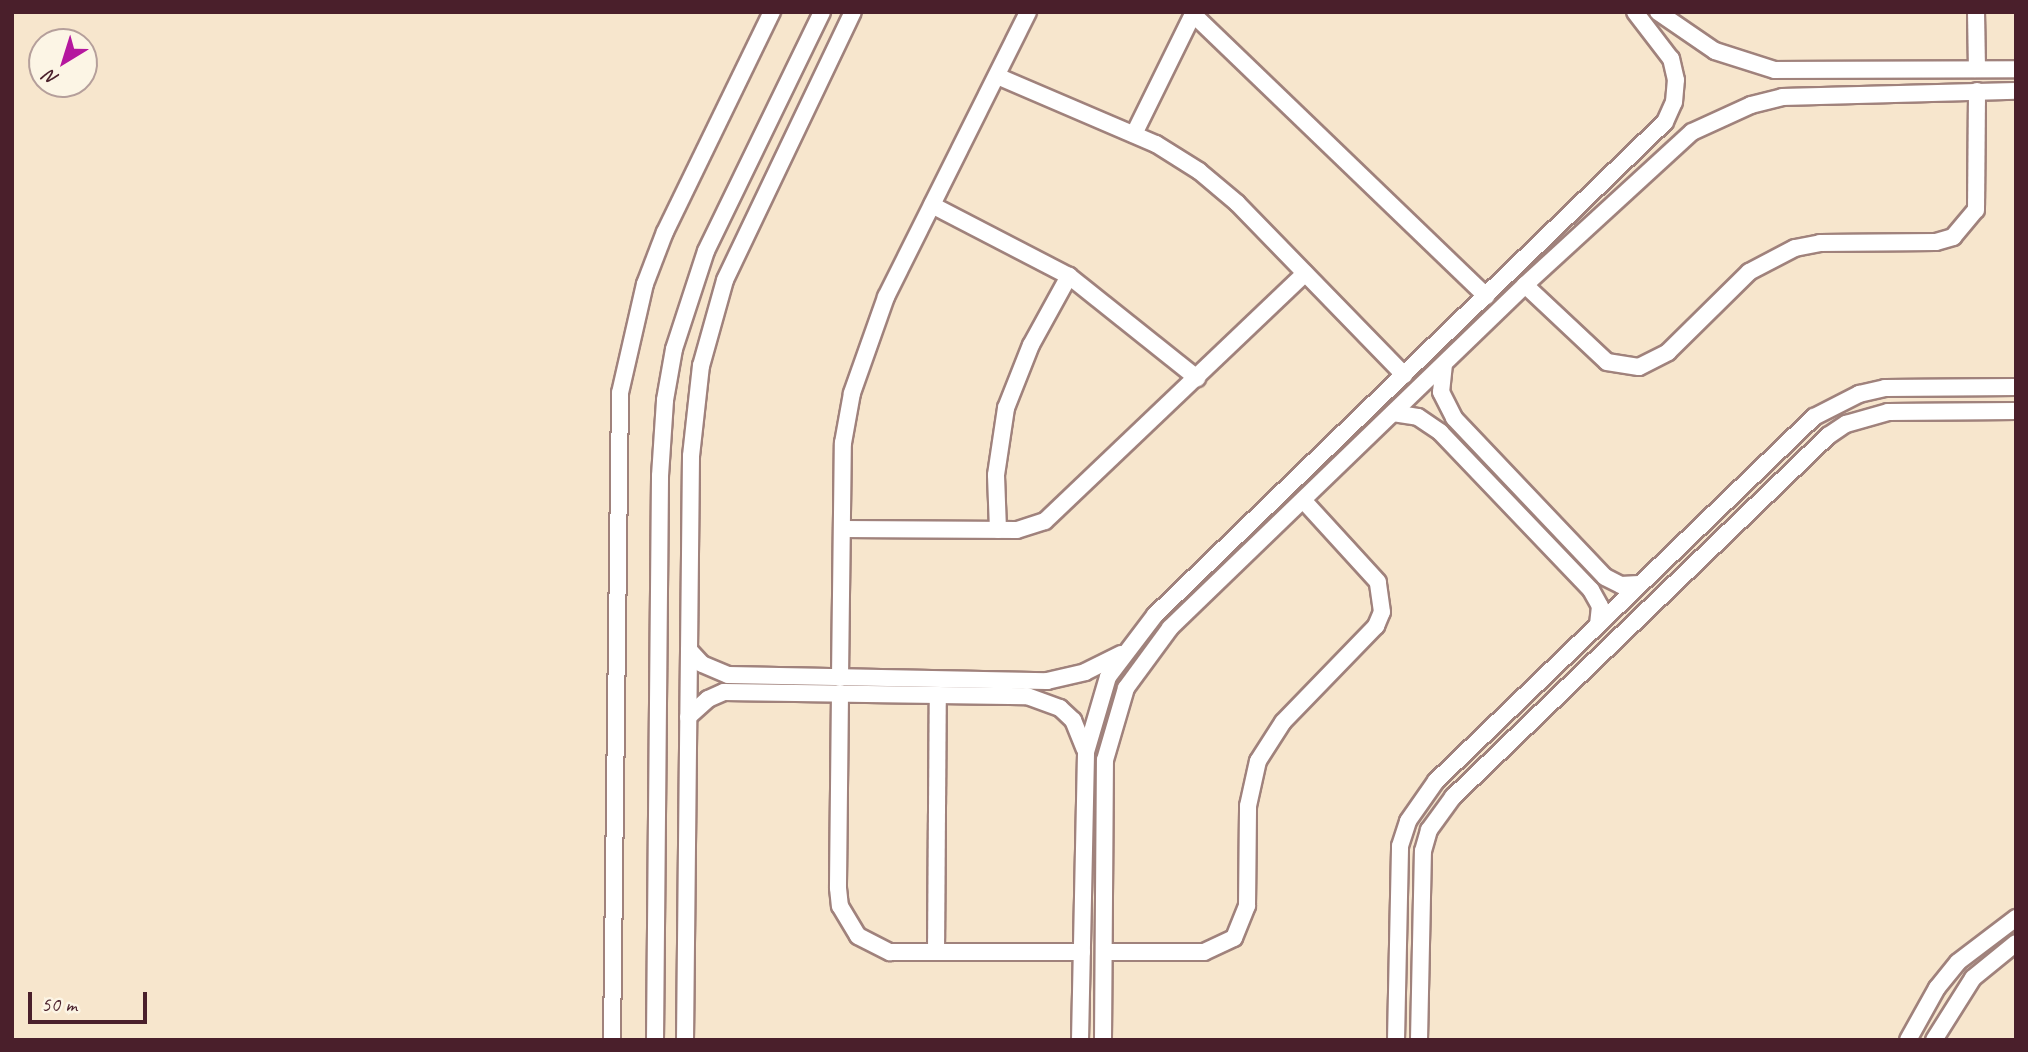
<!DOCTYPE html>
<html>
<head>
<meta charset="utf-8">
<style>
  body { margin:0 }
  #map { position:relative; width:2028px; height:1052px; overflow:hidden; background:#f7e6cd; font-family:Caveat,sans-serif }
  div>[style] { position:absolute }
  .roads { filter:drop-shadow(2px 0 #a0827c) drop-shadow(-2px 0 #a0827c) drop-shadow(0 2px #a0827c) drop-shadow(0 -2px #a0827c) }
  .minor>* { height:16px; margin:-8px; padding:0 8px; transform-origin:8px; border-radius:8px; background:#fff }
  span { translate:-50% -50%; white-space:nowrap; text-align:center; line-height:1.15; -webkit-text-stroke:5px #fcf5e5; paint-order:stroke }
  .frame { position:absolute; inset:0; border:14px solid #4a1f2b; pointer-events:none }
  .north { position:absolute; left:28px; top:28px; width:70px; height:70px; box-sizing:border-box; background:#fcf5e5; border:2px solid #b59f9b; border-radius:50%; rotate:218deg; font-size:19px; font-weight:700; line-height:28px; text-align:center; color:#4a1f2b }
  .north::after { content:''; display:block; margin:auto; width:24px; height:32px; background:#b5179e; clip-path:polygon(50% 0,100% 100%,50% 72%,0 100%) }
  .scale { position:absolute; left:28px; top:992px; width:119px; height:32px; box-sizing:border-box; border:4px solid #4a1f2b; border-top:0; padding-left:9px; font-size:21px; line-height:24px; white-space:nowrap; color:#4a1f2b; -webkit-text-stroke:5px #fcf5e5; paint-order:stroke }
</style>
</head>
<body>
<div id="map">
  <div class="roads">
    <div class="minor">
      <div style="left:1658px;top:12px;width:69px;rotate:34.4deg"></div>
      <div style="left:1715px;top:51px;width:63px;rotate:17.6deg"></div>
      <div style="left:1775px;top:70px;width:241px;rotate:-0.2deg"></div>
      <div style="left:1976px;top:12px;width:57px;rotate:89deg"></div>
      <div style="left:1193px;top:14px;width:407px;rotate:43.9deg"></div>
      <div style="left:997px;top:76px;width:173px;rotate:23.2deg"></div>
      <div style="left:1156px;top:144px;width:51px;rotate:32.1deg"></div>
      <div style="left:1199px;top:171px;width:50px;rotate:40.1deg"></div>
      <div style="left:1237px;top:203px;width:240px;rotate:45.8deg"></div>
      <div style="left:1134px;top:134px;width:136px;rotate:-63.8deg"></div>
      <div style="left:932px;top:205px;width:154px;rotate:27.4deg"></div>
      <div style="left:1069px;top:276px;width:164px;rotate:38.6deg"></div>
      <div style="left:1525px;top:285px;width:112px;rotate:43.2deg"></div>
      <div style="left:1607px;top:362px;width:32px;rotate:9deg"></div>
      <div style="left:1639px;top:367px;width:33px;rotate:-27deg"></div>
      <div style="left:1668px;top:352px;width:114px;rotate:-44.6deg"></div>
      <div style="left:1749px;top:272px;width:52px;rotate:-27.6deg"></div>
      <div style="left:1795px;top:248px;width:25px;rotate:-11deg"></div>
      <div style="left:1820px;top:243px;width:116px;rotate:-0.5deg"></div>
      <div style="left:1936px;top:242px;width:18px;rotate:-16deg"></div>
      <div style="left:1953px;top:237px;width:35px;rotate:-50deg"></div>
      <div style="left:1976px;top:210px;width:119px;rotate:-89.5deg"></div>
      <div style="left:1444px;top:364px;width:28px;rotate:96deg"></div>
      <div style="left:1441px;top:392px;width:29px;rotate:63deg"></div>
      <div style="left:1454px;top:418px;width:219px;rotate:46.5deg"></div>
      <div style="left:1605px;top:577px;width:18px;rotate:27deg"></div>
      <div style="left:1621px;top:585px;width:18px;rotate:-3deg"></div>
      <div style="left:1393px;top:413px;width:25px;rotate:9deg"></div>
      <div style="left:1418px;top:417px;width:27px;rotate:34deg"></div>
      <div style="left:1440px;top:432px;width:219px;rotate:46.3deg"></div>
      <div style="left:1591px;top:590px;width:18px;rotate:61deg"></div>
      <div style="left:1600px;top:606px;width:18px;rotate:96deg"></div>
      <div style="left:842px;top:529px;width:175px;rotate:0.3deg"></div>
      <div style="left:1017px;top:530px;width:29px;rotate:-18deg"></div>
      <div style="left:1045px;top:521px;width:359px;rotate:-43.6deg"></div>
      <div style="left:998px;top:530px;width:55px;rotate:-92.1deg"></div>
      <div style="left:996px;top:475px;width:68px;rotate:-81.5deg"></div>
      <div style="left:1006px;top:408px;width:68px;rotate:-68.4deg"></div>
      <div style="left:1031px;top:345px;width:79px;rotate:-61.2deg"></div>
      <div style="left:689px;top:650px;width:19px;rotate:47deg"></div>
      <div style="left:702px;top:664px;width:28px;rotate:23deg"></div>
      <div style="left:728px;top:675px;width:319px;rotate:1.1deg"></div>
      <div style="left:1047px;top:681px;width:39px;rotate:-13deg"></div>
      <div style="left:1085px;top:672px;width:40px;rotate:-26.6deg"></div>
      <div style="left:840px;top:677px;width:234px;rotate:-89.3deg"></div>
      <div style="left:843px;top:443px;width:51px;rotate:-79.8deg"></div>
      <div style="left:852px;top:393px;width:102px;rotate:-70.5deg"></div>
      <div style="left:886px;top:297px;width:318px;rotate:-63.5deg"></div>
      <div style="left:840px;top:693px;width:195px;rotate:90.6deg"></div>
      <div style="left:838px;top:888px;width:18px;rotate:84deg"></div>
      <div style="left:840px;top:906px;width:35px;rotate:59deg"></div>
      <div style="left:858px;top:936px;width:36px;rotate:27deg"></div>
      <div style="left:890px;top:952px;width:192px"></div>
      <div style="left:688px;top:717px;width:27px;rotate:-42deg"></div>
      <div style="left:708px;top:699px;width:17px;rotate:-24deg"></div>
      <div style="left:724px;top:692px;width:303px;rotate:0.8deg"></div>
      <div style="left:1027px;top:696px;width:35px;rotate:20deg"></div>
      <div style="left:1060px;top:708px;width:18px;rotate:43deg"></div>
      <div style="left:1073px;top:720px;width:31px;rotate:68deg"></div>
      <div style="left:936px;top:952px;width:257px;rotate:-89.6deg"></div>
      <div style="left:1105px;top:952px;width:99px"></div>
      <div style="left:1204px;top:952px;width:33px;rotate:-25deg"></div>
      <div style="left:1234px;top:938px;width:35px;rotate:-68deg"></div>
      <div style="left:1247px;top:906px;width:100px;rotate:-89.4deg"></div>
      <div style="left:1248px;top:806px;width:46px;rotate:-77.5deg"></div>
      <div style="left:1258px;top:761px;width:46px;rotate:-57.3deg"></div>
      <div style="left:1283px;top:722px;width:134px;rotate:-45.9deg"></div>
      <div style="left:1376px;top:626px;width:15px;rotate:-67deg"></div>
      <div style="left:1382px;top:612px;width:30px;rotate:-98deg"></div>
      <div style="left:1378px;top:582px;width:111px;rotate:-132.4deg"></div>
      <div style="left:612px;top:1040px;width:647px;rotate:-89.29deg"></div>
      <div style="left:620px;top:393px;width:112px;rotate:-77.1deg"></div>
      <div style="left:645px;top:284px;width:56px;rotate:-69deg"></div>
      <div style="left:665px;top:232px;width:245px;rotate:-64.1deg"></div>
      <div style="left:655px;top:1040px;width:564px;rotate:-89.49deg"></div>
      <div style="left:660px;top:476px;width:76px;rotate:-86.2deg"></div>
      <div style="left:665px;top:400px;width:52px;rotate:-80deg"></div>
      <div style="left:674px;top:349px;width:103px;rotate:-71.9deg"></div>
      <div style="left:706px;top:251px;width:266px;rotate:-64.1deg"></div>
      <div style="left:685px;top:1040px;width:584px;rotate:-89.41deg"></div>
      <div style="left:691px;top:456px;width:91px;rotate:-83.7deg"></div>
      <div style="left:701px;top:366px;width:89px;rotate:-74.4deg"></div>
      <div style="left:725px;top:280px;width:297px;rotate:-64.5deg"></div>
      <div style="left:1080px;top:1040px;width:288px;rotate:-88.8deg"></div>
      <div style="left:1086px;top:752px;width:78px;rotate:-73.7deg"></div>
      <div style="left:1108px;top:677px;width:78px;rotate:-52.8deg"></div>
      <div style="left:1155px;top:615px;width:709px;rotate:-44.03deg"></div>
      <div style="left:1665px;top:122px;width:22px;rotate:-66deg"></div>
      <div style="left:1674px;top:102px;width:22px;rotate:-85deg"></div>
      <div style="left:1676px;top:80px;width:22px;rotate:-103deg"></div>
      <div style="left:1671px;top:59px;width:59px;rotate:-127.5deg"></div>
      <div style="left:1103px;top:1040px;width:280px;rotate:-89.6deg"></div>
      <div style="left:1105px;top:760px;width:75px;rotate:-73.7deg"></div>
      <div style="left:1126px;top:688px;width:74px;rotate:-53.7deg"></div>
      <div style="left:1170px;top:628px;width:494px;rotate:-44deg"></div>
      <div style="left:1525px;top:285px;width:226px;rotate:-42.5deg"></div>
      <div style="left:1692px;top:132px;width:65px;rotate:-24.6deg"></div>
      <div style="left:1751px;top:105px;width:32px;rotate:-14deg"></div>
      <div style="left:1782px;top:97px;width:234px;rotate:-1.5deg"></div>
      <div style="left:1396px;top:1040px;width:194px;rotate:-88.8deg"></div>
      <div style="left:1400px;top:846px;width:26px;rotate:-72deg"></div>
      <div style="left:1408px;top:821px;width:49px;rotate:-55deg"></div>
      <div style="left:1436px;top:781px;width:525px;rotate:-43.92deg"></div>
      <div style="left:1814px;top:417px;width:51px;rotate:-27.1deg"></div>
      <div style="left:1859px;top:394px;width:27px;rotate:-13deg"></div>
      <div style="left:1885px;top:388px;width:131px;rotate:-0.4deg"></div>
      <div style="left:1419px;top:1040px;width:189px;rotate:-88.8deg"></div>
      <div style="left:1423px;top:851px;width:22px;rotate:-74deg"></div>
      <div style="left:1429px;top:830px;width:41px;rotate:-54deg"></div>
      <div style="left:1453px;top:797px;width:521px;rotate:-43.91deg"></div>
      <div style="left:1828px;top:436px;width:22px;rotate:-34deg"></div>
      <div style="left:1846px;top:424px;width:44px;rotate:-15.9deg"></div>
      <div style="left:1888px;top:412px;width:128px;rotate:-0.4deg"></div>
      <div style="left:1908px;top:1040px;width:60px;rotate:-60.9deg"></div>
      <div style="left:1937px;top:988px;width:33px;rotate:-51deg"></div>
      <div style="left:1958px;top:962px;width:73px;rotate:-37.2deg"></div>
      <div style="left:1934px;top:1040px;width:73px;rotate:-57.8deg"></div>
      <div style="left:1973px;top:978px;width:55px;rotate:-39.1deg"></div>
    </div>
  </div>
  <div class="frame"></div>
  <div class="north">N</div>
  <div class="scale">50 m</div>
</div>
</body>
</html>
